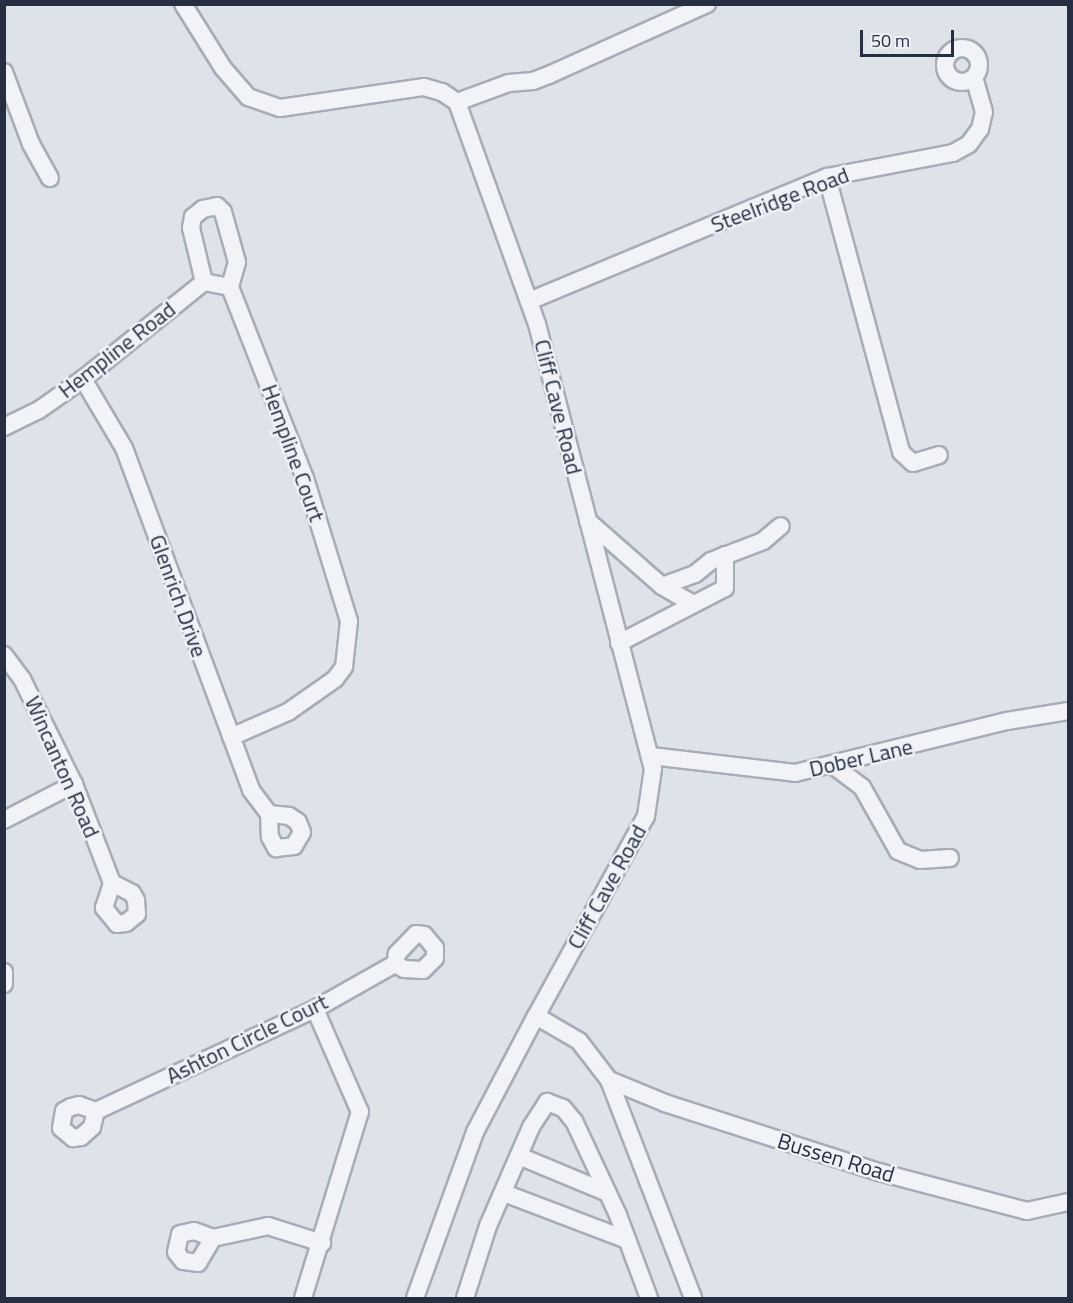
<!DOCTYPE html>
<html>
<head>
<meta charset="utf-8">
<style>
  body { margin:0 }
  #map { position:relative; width:1073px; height:1303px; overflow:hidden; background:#dee2e9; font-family:"Titillium Web",sans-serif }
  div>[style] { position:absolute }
  .roads { filter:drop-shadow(2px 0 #a7acb7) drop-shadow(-2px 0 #a7acb7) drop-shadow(0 2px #a7acb7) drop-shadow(0 -2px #a7acb7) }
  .minor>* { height:16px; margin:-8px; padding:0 8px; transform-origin:8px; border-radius:8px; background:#f1f3f7 }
  .minor>.ring { margin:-8px; padding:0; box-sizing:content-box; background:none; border:16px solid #f1f3f7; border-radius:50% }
  span { translate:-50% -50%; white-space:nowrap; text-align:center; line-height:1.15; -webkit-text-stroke:5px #eef1f6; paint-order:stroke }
  .street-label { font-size:22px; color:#262e41 }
  .frame { position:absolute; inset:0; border:6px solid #262e41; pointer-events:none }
  .scale { position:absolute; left:860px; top:30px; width:94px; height:27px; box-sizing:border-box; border:3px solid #262e41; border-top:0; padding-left:8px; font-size:18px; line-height:21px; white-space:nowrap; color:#262e41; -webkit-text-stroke:4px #eef1f6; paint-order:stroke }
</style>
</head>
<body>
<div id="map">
  <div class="roads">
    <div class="minor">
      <div style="left:183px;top:4px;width:75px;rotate:58deg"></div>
      <div style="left:223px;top:68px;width:38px;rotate:49deg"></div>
      <div style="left:248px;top:97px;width:34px;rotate:19deg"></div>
      <div style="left:280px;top:108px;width:146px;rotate:-8.3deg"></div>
      <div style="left:424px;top:87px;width:19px;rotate:16deg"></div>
      <div style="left:442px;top:92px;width:18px;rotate:34deg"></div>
      <div style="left:457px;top:102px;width:236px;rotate:70.2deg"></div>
      <div style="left:537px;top:324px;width:460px;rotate:75.4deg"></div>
      <div style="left:653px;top:769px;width:48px;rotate:98.5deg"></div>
      <div style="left:646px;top:816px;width:228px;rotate:118.8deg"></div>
      <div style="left:536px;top:1016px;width:50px;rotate:30.2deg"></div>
      <div style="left:579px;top:1041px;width:49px;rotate:52.4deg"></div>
      <div style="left:609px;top:1080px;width:234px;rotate:68.9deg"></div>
      <div class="ring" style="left:945px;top:48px;width:18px;height:18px"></div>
      <div style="left:4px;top:72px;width:77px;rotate:69.4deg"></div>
      <div style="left:31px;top:144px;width:39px;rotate:61deg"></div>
      <div style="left:457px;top:102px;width:55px;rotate:-20.1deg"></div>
      <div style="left:509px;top:83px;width:24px;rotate:-5deg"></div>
      <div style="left:533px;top:81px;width:19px;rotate:-21deg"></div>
      <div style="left:551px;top:74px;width:171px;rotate:-24.2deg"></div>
      <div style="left:827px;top:177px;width:285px;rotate:74.9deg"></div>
      <div style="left:901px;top:452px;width:16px;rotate:43deg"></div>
      <div style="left:913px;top:463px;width:27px;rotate:-17deg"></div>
      <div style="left:204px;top:282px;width:56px;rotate:-103.5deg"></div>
      <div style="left:191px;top:228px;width:11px;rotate:-80deg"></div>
      <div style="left:193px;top:217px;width:13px;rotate:-39deg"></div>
      <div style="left:203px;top:209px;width:14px;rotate:-12deg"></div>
      <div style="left:217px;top:206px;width:8px;rotate:45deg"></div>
      <div style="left:223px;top:212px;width:52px;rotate:74.4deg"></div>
      <div style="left:237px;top:262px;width:26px;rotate:106deg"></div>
      <div style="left:230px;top:287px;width:205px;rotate:68.6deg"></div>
      <div style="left:305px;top:478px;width:150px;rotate:72.9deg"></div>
      <div style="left:349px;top:621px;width:46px;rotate:96.2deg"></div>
      <div style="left:344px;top:667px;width:15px;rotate:127deg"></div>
      <div style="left:335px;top:679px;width:57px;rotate:144.9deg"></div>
      <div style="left:288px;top:712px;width:62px;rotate:156.3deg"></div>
      <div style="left:529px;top:301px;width:323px;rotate:-22.6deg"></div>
      <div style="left:827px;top:177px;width:128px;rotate:-10.8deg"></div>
      <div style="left:953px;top:153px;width:18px;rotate:-29deg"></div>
      <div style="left:969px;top:144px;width:19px;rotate:-54deg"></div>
      <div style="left:980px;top:129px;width:17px;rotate:-77deg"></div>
      <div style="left:984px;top:112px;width:35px;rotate:-106deg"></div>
      <div style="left:83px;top:379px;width:80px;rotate:59.3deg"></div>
      <div style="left:124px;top:448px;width:365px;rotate:69.6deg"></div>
      <div style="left:251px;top:790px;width:30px;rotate:53deg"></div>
      <div style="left:269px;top:814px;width:23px;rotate:88deg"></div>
      <div style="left:270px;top:837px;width:13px;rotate:61deg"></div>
      <div style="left:276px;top:848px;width:18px;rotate:-6deg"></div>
      <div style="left:294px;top:846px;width:16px;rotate:-60deg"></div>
      <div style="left:302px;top:832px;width:11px;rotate:-112deg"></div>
      <div style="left:298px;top:822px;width:11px;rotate:-146deg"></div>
      <div style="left:289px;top:816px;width:20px;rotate:-174deg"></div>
      <div style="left:4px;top:427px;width:39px;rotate:-26deg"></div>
      <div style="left:39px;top:410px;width:54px;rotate:-35.2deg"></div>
      <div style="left:83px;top:379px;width:155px;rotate:-38.7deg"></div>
      <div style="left:204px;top:282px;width:26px;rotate:11deg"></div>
      <div style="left:588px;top:521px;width:98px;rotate:41.3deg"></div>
      <div style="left:662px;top:586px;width:35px;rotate:-20deg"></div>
      <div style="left:695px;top:574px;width:21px;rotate:-39deg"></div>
      <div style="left:711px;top:561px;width:56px;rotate:-21deg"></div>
      <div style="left:763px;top:541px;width:23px;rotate:-40deg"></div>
      <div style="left:662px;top:586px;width:34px;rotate:30deg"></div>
      <div style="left:619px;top:643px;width:119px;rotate:-27.4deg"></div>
      <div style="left:725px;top:588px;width:33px;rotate:-90deg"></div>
      <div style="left:4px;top:655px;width:30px;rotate:53deg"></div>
      <div style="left:22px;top:679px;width:117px;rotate:63.7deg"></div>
      <div style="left:74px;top:784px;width:106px;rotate:69deg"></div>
      <div style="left:112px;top:883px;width:22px;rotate:27deg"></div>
      <div style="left:132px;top:893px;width:8px;rotate:60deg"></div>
      <div style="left:136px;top:900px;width:14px;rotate:86deg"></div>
      <div style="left:137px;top:914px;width:14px;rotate:141deg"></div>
      <div style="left:126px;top:923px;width:9px;rotate:174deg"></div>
      <div style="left:117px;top:924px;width:21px;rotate:-129deg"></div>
      <div style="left:104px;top:908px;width:26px;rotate:-72deg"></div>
      <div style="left:651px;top:756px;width:145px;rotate:6.7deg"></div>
      <div style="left:795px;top:773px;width:218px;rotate:-13.8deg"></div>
      <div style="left:1007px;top:721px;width:62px;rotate:-9.3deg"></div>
      <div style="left:834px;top:766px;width:35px;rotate:37deg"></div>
      <div style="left:862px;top:787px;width:73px;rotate:60.6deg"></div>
      <div style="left:898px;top:851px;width:24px;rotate:22deg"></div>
      <div style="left:920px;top:860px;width:30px;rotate:-4deg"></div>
      <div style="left:4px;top:820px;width:79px;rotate:-27.2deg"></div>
      <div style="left:4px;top:972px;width:12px;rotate:90deg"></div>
      <div style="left:609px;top:1080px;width:61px;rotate:22.3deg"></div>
      <div style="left:665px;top:1103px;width:225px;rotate:17.9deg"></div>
      <div style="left:879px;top:1172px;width:153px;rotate:14.8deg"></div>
      <div style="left:1027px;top:1211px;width:42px;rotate:-12.4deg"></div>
      <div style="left:96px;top:1111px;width:18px;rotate:-161deg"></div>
      <div style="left:79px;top:1105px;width:8px;rotate:166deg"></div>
      <div style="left:71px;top:1107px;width:8px;rotate:150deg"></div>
      <div style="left:64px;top:1111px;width:17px;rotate:100deg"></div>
      <div style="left:61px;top:1128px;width:16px;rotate:40deg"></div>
      <div style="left:73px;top:1138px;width:8px;rotate:-7deg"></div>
      <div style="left:81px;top:1137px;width:15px;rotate:-42deg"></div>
      <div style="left:92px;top:1127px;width:16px;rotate:-76deg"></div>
      <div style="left:96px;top:1111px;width:242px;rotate:-25deg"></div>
      <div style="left:315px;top:1009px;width:92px;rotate:-29.4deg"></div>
      <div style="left:395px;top:964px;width:10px;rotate:29deg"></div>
      <div style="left:404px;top:969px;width:19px;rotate:3deg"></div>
      <div style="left:423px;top:970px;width:17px;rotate:-45deg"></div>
      <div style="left:435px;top:958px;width:10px;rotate:-90deg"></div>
      <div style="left:435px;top:948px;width:17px;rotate:-130deg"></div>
      <div style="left:424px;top:935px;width:8px;rotate:-173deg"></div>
      <div style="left:416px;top:934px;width:28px;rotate:134deg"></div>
      <div style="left:397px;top:954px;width:10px;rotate:101deg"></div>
      <div style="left:519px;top:1156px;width:96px;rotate:22.6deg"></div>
      <div style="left:504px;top:1193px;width:132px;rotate:20.9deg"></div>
      <div style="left:213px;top:1238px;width:29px;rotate:121deg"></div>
      <div style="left:198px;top:1263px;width:15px;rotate:-172deg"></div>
      <div style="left:183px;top:1261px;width:11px;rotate:-128deg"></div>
      <div style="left:176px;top:1252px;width:18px;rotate:-77deg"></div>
      <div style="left:180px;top:1234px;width:14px;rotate:-12deg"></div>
      <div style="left:194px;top:1231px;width:20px;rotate:20deg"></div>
      <div style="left:213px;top:1238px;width:56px;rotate:-12.3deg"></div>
      <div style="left:268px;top:1226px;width:57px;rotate:17.5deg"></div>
      <div style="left:303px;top:1298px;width:195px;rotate:-73deg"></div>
      <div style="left:360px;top:1112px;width:112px;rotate:-113.6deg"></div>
      <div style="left:415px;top:1298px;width:177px;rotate:-70.1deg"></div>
      <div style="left:475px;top:1132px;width:131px;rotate:-62.3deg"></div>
      <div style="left:465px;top:1298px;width:76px;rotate:-72.3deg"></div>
      <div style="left:488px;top:1226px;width:108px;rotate:-66.5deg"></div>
      <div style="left:531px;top:1127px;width:30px;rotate:-57deg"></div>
      <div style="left:547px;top:1102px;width:17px;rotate:21deg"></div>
      <div style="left:563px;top:1108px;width:17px;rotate:50deg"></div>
      <div style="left:574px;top:1121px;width:104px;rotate:64.9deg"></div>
      <div style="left:618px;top:1215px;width:89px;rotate:69.5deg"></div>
    </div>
  </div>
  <div class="street-label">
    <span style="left:780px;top:200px;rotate:-21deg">Steelridge Road</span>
    <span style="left:117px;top:350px;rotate:-38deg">Hempline Road</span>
    <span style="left:558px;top:407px;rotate:76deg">Cliff Cave Road</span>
    <span style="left:293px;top:453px;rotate:70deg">Hempline Court</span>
    <span style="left:178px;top:596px;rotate:70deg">Glenrich Drive</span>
    <span style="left:861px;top:758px;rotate:-13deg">Dober Lane</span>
    <span style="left:62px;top:767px;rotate:66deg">Wincanton Road</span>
    <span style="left:607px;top:887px;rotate:-61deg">Cliff Cave Road</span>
    <span style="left:247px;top:1039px;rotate:-26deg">Ashton Circle Court</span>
    <span style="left:836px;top:1158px;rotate:17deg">Bussen Road</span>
  </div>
  <div class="frame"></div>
  <div class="scale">50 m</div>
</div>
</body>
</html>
